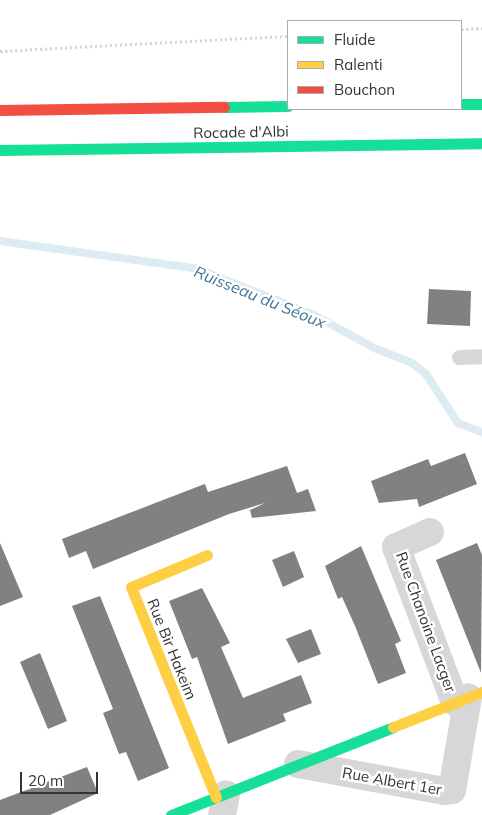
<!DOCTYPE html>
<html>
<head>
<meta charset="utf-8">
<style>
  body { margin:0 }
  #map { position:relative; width:482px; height:815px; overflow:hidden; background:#fff; font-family:Mulish,sans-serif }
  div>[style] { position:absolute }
  .stream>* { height:8px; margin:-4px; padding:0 4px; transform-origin:4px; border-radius:4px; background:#ddebf3 }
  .building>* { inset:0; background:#818181 }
  .path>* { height:3px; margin-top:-1.5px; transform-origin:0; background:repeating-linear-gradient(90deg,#d6d6d6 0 2.5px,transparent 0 5px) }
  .lane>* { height:15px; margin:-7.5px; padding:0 7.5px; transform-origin:7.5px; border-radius:7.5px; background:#d7d7d7 }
  .street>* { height:28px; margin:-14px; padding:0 14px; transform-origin:14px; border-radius:14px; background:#d7d7d7 }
  .fast>* { height:11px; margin:-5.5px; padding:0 5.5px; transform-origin:5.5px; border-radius:5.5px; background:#16e098 }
  .slow>* { height:11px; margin:-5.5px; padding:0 5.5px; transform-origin:5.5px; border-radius:5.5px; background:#ffcf43 }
  .jam>* { height:11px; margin:-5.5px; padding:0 5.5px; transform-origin:5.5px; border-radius:5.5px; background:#f24e42 }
  span { translate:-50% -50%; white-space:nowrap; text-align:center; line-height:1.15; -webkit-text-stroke:5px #fff; paint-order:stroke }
  .street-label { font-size:15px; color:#333 }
  .water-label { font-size:16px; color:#3f7597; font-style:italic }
  .legend { position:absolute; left:287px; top:20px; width:175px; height:90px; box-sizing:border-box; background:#fff; border:1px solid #adadad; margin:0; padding:6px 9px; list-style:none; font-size:15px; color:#333 }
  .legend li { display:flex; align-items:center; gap:10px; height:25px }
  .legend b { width:25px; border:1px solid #adadad }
  .scale { position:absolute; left:20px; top:772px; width:78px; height:22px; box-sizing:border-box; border:2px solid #333; border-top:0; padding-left:6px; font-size:15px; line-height:18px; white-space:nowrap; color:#333; -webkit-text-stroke:4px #fff; paint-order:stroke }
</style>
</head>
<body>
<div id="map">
  <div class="stream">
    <div style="left:0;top:241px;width:200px;rotate:8deg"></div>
    <div style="left:198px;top:269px;width:125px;rotate:21.6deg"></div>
    <div style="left:314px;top:315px;width:68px;rotate:28.8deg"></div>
    <div style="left:374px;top:348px;width:41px;rotate:21.5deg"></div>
    <div style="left:412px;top:363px;width:18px;rotate:38deg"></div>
    <div style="left:426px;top:374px;width:59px;rotate:56.9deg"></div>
    <div style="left:458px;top:423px;width:26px;rotate:21deg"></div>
  </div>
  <div class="building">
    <div style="clip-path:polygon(429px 289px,471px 291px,470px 326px,427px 324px)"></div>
    <div style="clip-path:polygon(465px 453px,477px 484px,419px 507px,417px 499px,379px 503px,371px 481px,428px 459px,431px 466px)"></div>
    <div style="clip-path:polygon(287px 466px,297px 493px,308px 489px,316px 511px,252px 518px,250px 510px,265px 503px,229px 514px,93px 569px,86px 551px,69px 558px,62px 539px,202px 485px,205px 484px,208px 492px)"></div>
    <div style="clip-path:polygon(0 543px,23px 597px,0 606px)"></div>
    <div style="clip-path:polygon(477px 543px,482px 555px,481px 673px,436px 560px)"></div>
    <div style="clip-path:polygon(361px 546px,401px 641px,395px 644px,406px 673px,378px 684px,355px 626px,342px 597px,338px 599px,325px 566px)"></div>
    <div style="clip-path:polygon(294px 551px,304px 577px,283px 587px,272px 560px)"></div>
    <div style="clip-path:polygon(202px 588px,230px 643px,221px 647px,243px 698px,301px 675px,312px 703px,283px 714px,286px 721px,228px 744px,197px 657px,192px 659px,169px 601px)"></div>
    <div style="clip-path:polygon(100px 596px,169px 768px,138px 781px,126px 752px,119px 754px,103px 713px,113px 709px,72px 606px)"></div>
    <div style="clip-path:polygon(311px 629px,321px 654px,298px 663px,286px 639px)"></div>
    <div style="clip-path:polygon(40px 653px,67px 721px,48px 729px,20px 662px)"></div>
    <div style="clip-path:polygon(87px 767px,98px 793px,50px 815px,0 815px,0 800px)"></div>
  </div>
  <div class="path">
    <div style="left:461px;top:29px;width:21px;rotate:-3deg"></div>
    <div style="left:0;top:51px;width:288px;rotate:-3deg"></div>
  </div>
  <div class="lane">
    <div style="left:459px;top:357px;width:23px;rotate:-2deg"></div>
  </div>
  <div class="street">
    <div style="left:430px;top:532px;width:37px;rotate:156deg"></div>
    <div style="left:396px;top:547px;width:166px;rotate:69.2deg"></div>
    <div style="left:298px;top:764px;width:149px;rotate:10.4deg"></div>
    <div style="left:445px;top:791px;width:7px;rotate:-8deg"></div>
    <div style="left:452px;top:790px;width:94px;rotate:-80.2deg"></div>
    <div style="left:222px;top:815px;width:21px;rotate:-79deg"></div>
  </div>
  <div class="fast">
    <div style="left:461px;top:104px;width:21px"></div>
    <div style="left:224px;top:107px;width:64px;rotate:-0.9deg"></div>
    <div style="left:0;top:150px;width:482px;rotate:-0.8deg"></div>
    <div style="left:171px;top:815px;width:239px;rotate:-21.6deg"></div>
  </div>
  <div class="slow">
    <div style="left:207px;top:555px;width:82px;rotate:157.2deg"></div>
    <div style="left:131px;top:587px;width:227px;rotate:68deg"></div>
    <div style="left:393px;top:727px;width:96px;rotate:-21.5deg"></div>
  </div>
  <div class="jam">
    <div style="left:0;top:110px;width:224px;rotate:-0.8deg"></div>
  </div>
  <div class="street-label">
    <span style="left:241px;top:132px;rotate:-1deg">Rocade d'Albi</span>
    <span style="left:426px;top:622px;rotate:70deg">Rue Chanoine Lacger</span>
    <span style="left:172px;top:649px;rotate:68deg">Rue Bir Hakeim</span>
    <span style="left:392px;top:781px;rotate:10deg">Rue Albert 1er</span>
  </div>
  <div class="water-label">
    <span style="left:260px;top:297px;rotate:22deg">Ruisseau du Séoux</span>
  </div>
  <ul class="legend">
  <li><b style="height:6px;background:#16e098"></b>Fluide</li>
  <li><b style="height:6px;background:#ffcf43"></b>Ralenti</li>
  <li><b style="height:6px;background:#f24e42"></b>Bouchon</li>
  </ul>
  <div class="scale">20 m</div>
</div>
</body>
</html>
